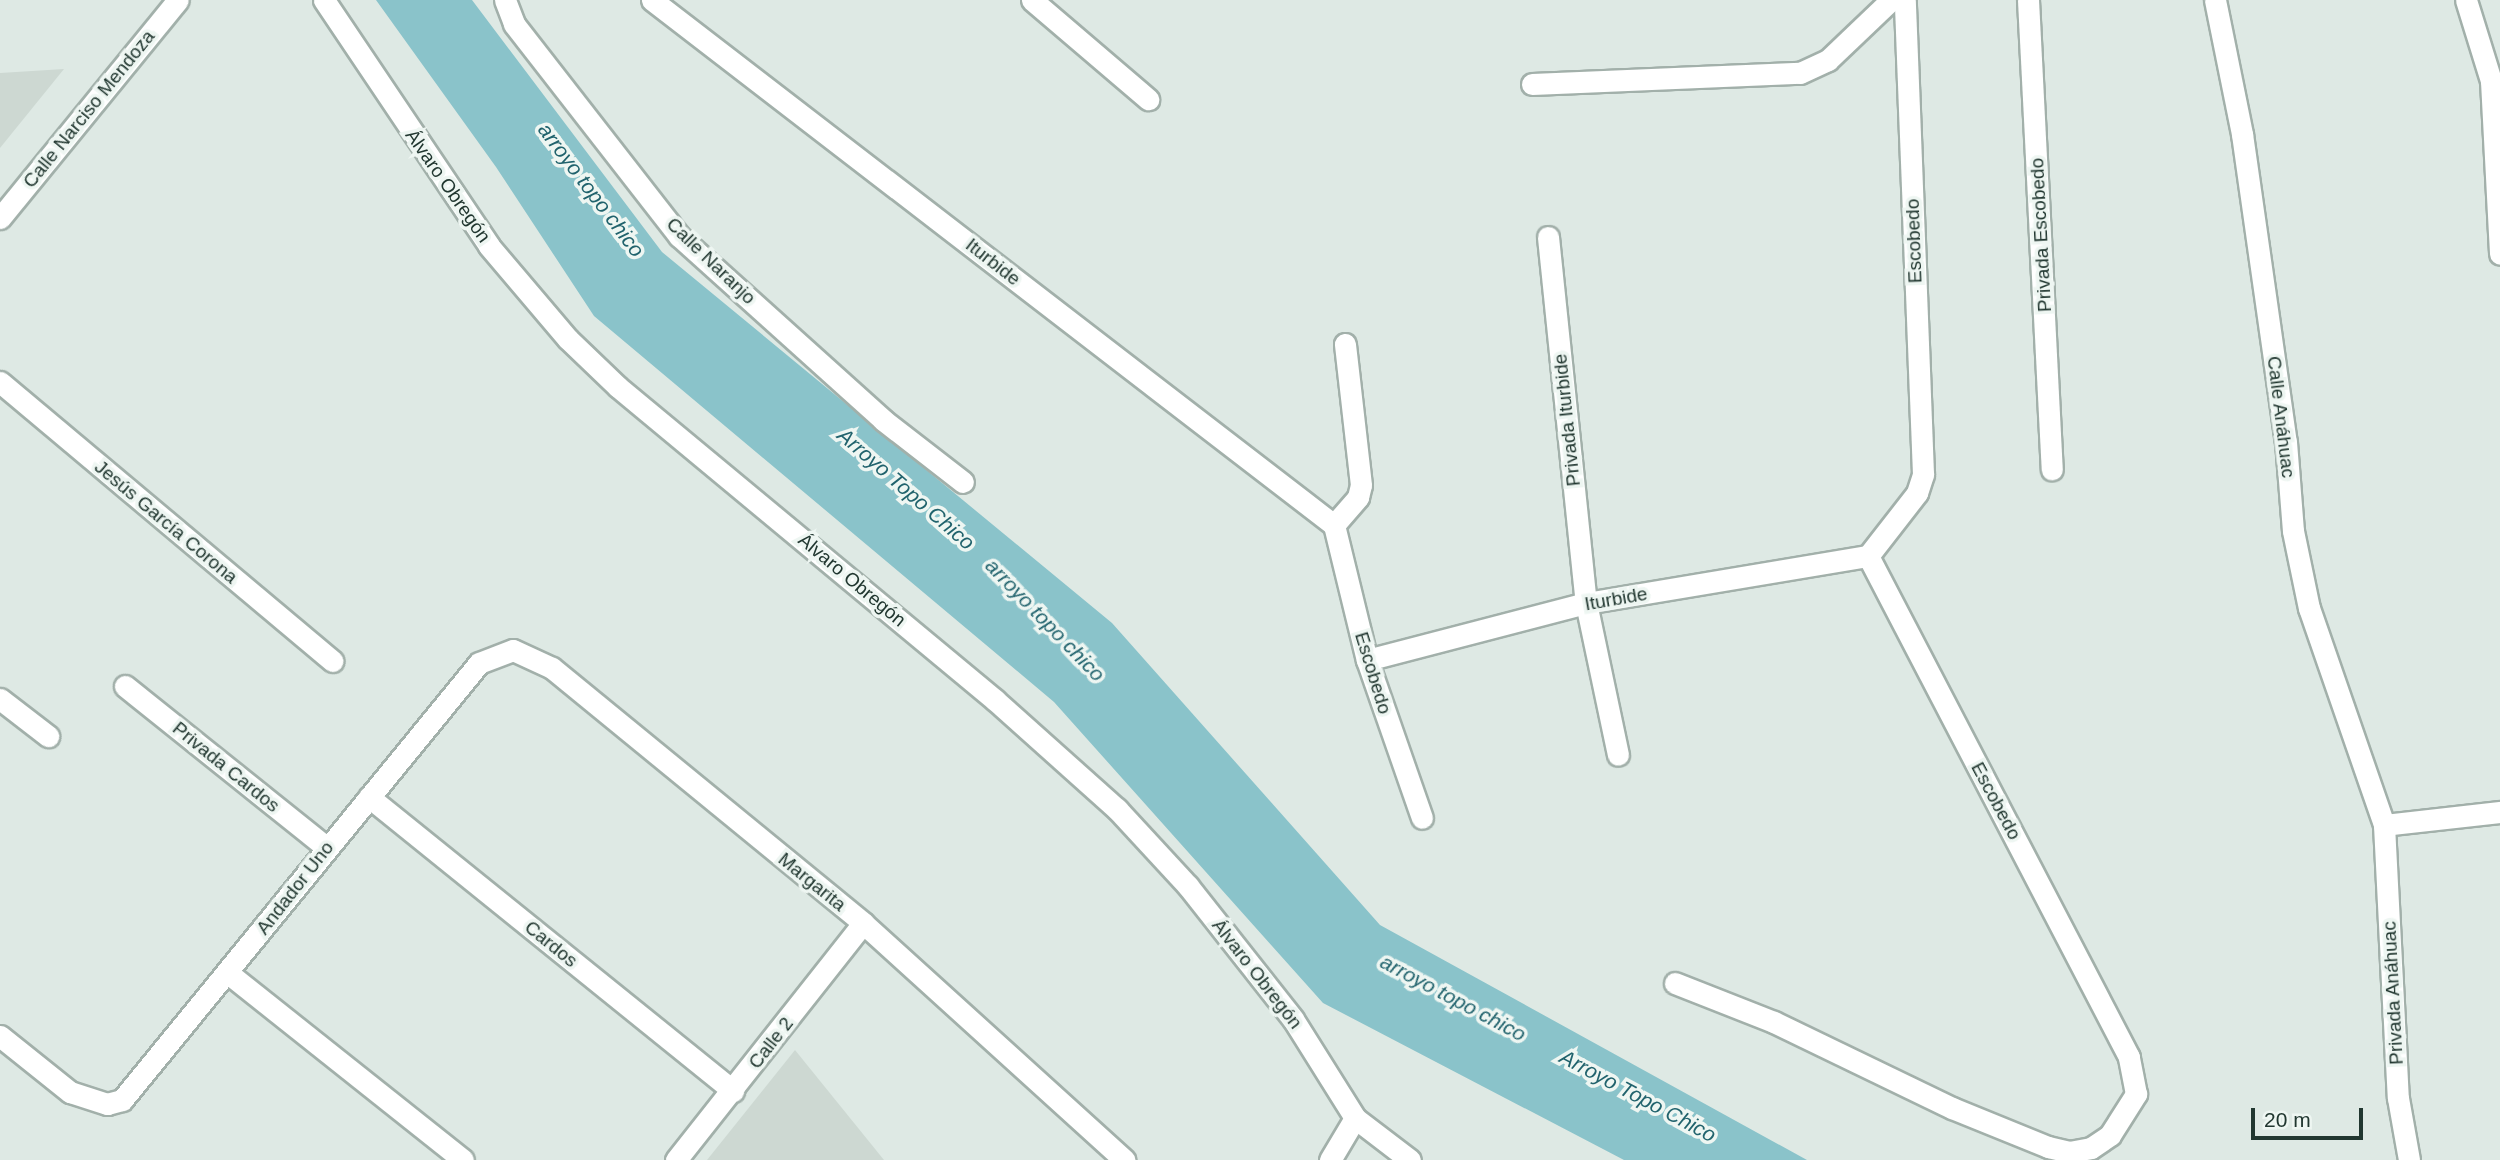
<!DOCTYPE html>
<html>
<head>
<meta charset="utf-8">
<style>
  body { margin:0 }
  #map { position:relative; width:2500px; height:1160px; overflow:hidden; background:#dee9e4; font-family:Helvetica,sans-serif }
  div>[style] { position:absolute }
  .built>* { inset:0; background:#cdd8d2 }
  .water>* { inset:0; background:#8ac3ca }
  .roads { filter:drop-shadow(2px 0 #a2b0aa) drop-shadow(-2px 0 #a2b0aa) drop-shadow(0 2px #a2b0aa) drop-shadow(0 -2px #a2b0aa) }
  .minor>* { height:21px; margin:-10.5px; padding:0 10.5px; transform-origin:10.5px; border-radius:10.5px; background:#fff }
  span { translate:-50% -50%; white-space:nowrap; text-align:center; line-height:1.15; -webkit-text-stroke:7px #eef6f2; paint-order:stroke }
  .street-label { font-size:19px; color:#213730 }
  .water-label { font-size:21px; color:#21636d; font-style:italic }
  .scale { position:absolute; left:2251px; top:1108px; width:112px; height:32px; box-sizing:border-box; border:4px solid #213730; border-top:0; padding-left:9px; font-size:21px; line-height:24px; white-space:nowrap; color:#213730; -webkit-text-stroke:5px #eef6f2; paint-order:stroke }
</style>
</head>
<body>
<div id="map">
  <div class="built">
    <div style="clip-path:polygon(64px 69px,0 148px,0 73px)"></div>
    <div style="clip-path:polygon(795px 1050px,884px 1160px,707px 1160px)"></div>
  </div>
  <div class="water">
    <div style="clip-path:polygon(376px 0,472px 0,662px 252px,1112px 623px,1380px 925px,1807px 1160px,1624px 1160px,1323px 1003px,1054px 702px,594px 316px,496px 167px)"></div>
  </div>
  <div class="roads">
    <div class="minor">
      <div style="left:324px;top:0;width:296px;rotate:56.1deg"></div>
      <div style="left:489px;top:246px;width:122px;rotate:49.7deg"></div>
      <div style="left:568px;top:339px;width:69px;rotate:43.8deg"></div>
      <div style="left:618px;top:387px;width:490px;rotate:39.7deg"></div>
      <div style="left:995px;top:700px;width:164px;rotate:41.8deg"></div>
      <div style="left:1117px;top:809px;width:105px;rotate:47.3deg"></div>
      <div style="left:1188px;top:886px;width:169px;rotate:51.7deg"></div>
      <div style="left:1293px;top:1019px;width:117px;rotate:57.9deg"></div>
      <div style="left:1355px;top:1118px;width:69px;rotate:37.4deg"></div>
      <div style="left:505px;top:0;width:26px;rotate:69deg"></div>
      <div style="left:514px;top:24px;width:269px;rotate:52.1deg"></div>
      <div style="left:679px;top:236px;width:275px;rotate:42deg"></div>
      <div style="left:883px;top:420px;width:101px;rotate:37.8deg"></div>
      <div style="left:652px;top:0;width:861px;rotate:37.59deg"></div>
      <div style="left:1032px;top:0;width:153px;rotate:40.5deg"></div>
      <div style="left:2028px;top:0;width:470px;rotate:87.1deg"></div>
      <div style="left:2215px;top:0;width:137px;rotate:78.6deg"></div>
      <div style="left:2242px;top:134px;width:311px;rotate:81.9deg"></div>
      <div style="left:2286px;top:442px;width:89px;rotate:85.5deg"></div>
      <div style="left:2293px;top:531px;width:79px;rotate:78.3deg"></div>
      <div style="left:2309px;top:608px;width:230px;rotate:70.9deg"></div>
      <div style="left:2384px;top:825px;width:273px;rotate:87.1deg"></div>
      <div style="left:2398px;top:1098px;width:63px;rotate:79.9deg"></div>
      <div style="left:2466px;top:0;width:85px;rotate:72.8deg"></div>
      <div style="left:2491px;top:81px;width:173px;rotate:87deg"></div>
      <div style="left:1532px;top:84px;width:268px;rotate:-2.4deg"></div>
      <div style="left:1800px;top:73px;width:31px;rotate:-25deg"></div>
      <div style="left:1828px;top:60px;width:87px;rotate:-43.6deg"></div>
      <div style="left:0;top:218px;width:281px;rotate:-50.8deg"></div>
      <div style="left:1548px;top:237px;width:368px;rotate:84.1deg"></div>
      <div style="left:1586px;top:603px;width:155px;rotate:78.1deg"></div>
      <div style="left:0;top:382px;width:434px;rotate:40deg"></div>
      <div style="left:1334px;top:525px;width:139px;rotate:76.3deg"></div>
      <div style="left:1367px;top:660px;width:167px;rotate:70.8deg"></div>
      <div style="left:1334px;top:525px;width:37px;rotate:-49deg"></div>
      <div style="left:1358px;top:497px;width:12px;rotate:-76deg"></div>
      <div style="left:1361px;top:485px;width:142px;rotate:-96.5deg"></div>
      <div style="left:1868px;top:556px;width:80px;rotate:-52.1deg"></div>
      <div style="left:1917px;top:493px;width:20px;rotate:-72deg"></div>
      <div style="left:1923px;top:474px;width:474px;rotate:-92.2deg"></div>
      <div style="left:1367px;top:660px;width:226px;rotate:-14.6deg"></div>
      <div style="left:1586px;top:603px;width:286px;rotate:-9.5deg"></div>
      <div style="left:125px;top:686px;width:259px;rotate:38.7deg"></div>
      <div style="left:0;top:699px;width:61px;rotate:37.6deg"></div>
      <div style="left:369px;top:797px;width:468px;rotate:38.9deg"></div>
      <div style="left:2384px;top:825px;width:117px;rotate:-6.4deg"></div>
      <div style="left:228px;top:973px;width:300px;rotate:38.5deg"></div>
      <div style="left:1675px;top:983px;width:106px;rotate:21.5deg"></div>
      <div style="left:1774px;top:1022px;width:198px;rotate:25.8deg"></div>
      <div style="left:1952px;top:1108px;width:104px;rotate:22.1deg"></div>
      <div style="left:2048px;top:1147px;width:22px;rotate:13deg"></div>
      <div style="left:2069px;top:1152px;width:22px;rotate:-10deg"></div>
      <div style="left:2091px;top:1148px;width:23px;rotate:-34deg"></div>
      <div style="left:2110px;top:1135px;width:49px;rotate:-57.6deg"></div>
      <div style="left:2136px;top:1094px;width:38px;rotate:-101deg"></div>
      <div style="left:2129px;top:1057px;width:565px;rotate:-117.52deg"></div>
      <div style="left:0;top:1036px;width:90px;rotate:38.7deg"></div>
      <div style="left:70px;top:1092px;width:39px;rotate:18deg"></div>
      <div style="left:107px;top:1104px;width:16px;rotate:-15deg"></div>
      <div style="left:122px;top:1100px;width:564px;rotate:-50.75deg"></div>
      <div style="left:479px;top:663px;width:36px;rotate:-21deg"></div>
      <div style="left:513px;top:650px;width:43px;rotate:24.8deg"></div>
      <div style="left:552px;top:668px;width:402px;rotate:39.3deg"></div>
      <div style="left:863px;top:923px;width:353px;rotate:42.2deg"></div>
      <div style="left:676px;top:1160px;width:302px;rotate:-51.7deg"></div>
      <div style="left:1330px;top:1160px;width:49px;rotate:-59.2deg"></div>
    </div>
  </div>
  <div class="street-label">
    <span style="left:89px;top:109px;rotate:-51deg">Calle Narciso Mendoza</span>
    <span style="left:448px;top:186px;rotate:55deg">Álvaro Obregón</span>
    <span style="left:2041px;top:235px;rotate:-93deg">Privada Escobedo</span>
    <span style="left:1914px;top:241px;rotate:-92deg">Escobedo</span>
    <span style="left:711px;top:261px;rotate:44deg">Calle Naranjo</span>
    <span style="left:993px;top:262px;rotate:38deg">Iturbide</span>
    <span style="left:2281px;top:417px;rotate:83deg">Calle Anáhuac</span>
    <span style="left:1567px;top:420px;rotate:-96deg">Privada Iturbide</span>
    <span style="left:166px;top:522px;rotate:40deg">Jesús García Corona</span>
    <span style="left:852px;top:580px;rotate:40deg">Álvaro Obregón</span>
    <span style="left:1616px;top:599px;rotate:-10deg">Iturbide</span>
    <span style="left:1373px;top:673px;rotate:73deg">Escobedo</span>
    <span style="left:226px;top:767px;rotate:39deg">Privada Cardos</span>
    <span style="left:1996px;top:801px;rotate:62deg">Escobedo</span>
    <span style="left:812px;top:882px;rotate:39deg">Margarita</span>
    <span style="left:295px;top:888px;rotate:-52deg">Andador Uno</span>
    <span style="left:551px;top:944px;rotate:39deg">Cardos</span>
    <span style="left:1257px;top:974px;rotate:52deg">Álvaro Obregón</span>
    <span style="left:2393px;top:993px;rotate:-93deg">Privada Anáhuac</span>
    <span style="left:771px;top:1043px;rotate:-52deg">Calle 2</span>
  </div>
  <div class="water-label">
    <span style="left:591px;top:190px;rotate:53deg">arroyo topo chico</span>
    <span style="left:906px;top:489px;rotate:41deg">Arroyo Topo Chico</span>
    <span style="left:1045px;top:620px;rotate:46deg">arroyo topo chico</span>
    <span style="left:1453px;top:998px;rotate:28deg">arroyo topo chico</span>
    <span style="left:1638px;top:1096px;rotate:28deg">Arroyo Topo Chico</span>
  </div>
  <div class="scale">20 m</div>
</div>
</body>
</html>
